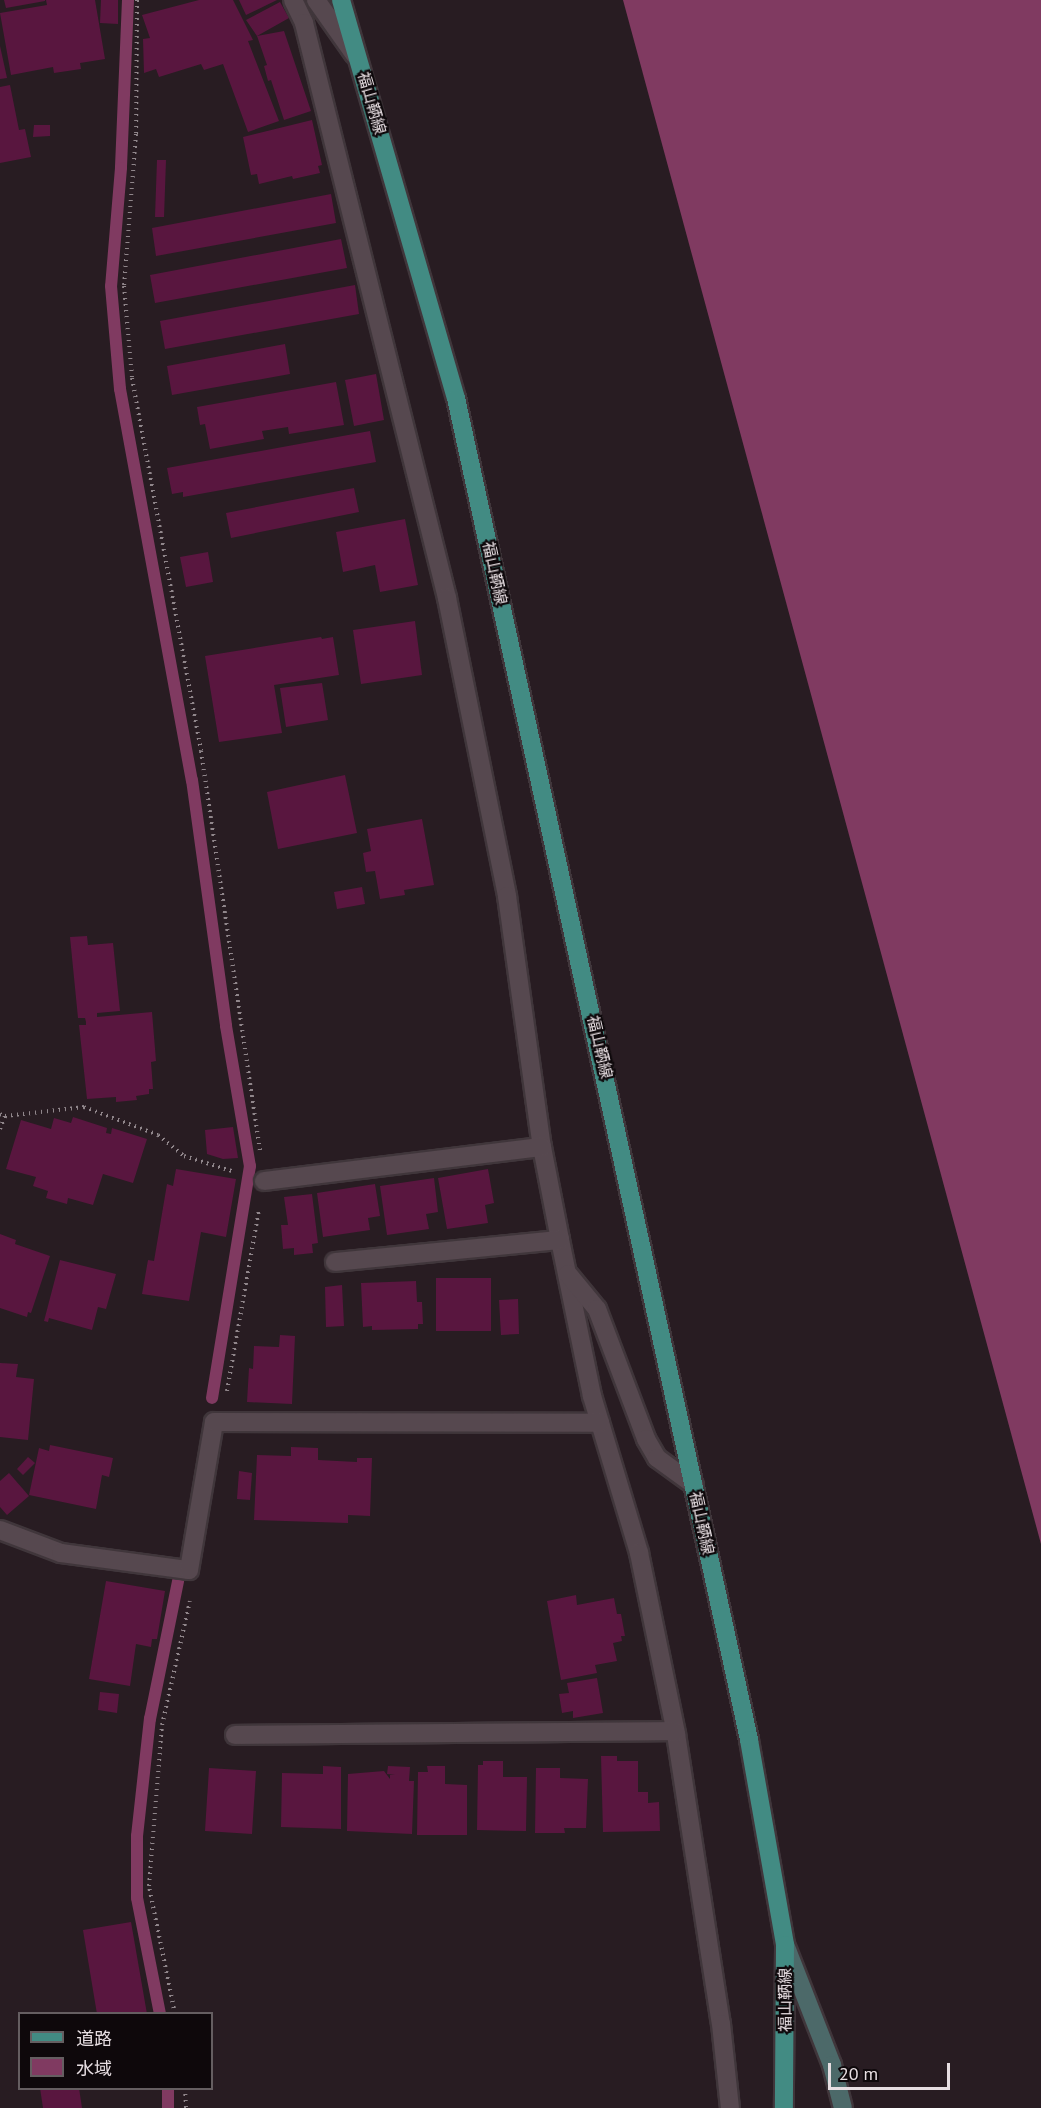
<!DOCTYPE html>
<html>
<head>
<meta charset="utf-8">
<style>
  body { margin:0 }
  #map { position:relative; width:1041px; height:2108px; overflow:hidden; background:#281c22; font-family:"PT Sans","Noto Sans JP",sans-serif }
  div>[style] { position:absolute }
  .water>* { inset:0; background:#803a61 }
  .stream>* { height:12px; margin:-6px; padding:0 6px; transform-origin:6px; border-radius:6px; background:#803a61 }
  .building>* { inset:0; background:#59163f }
  .path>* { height:4px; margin-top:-2px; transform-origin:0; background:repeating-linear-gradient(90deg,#90868b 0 1.5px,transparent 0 6px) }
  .roads { filter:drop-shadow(2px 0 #40363b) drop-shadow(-2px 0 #40363b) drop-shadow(0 2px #40363b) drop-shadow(0 -2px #40363b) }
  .street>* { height:18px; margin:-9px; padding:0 9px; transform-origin:9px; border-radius:9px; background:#56484f }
  .secondary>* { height:18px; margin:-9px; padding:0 9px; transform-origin:9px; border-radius:9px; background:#4c6969 }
  .primary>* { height:18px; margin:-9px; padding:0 9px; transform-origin:9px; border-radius:9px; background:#428b83 }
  span { translate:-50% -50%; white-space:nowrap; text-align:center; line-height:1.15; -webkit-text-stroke:4.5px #0e080b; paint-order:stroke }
  .street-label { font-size:16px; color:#e7dee2 }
  .legend { position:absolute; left:18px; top:2012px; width:195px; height:78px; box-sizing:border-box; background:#0e080b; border:2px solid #655e61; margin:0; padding:8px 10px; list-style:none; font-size:18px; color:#e7dee2 }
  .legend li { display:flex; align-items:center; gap:12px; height:30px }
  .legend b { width:30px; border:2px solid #655e61 }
  .scale { position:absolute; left:828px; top:2063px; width:122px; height:27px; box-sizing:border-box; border:3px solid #e7dee2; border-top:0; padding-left:8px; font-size:18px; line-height:21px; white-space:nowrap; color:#e7dee2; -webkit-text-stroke:4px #0e080b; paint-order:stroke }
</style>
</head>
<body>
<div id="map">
  <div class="water">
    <div style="clip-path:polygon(623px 0,1041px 0,1041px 1544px)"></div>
  </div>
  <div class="stream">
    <div style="left:128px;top:0;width:168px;rotate:92.4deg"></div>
    <div style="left:121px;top:168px;width:118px;rotate:94.8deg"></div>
    <div style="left:111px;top:286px;width:103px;rotate:85deg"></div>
    <div style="left:120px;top:389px;width:398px;rotate:79.6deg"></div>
    <div style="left:192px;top:780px;width:248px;rotate:82.1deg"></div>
    <div style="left:226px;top:1026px;width:142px;rotate:80.3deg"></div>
    <div style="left:250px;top:1166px;width:235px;rotate:99.3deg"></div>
    <div style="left:160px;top:2014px;width:118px;rotate:-101.2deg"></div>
    <div style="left:137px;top:1898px;width:62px;rotate:-90deg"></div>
    <div style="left:137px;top:1836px;width:118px;rotate:-83.7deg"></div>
    <div style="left:150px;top:1719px;width:141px;rotate:-78.5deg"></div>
    <div style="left:168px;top:2088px;width:20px;rotate:90deg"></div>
  </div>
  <div class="building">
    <div style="clip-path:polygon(4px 0,45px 0,45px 1px,6px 8px)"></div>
    <div style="clip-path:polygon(46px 0,95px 0,105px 59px,80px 63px,81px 69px,54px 73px,53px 67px,11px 75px,0 13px,47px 5px)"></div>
    <div style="clip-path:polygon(101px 0,118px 0,118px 24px,100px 23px)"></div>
    <div style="clip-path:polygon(199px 0,233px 0,253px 40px,248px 41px,279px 121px,248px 132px,223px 64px,204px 70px,201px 64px,159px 77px,156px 69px,144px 73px,143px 39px,150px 38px,142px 15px)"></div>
    <div style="clip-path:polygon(239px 0,277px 0,246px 15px)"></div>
    <div style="clip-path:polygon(280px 2px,289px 18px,257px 36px,284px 31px,311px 111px,284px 120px,271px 80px,268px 81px,264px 66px,267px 65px,257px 36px,246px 20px)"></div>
    <div style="clip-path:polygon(0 46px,7px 78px,0 79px)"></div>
    <div style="clip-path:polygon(10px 85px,19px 130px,25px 129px,31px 157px,0 163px,0 87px)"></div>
    <div style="clip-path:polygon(312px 120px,322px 165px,318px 166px,320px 173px,293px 179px,292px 176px,259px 184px,257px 174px,251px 175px,243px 137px)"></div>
    <div style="clip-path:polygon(34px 125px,50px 125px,50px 136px,33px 137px)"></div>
    <div style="clip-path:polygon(157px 160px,166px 160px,164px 217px,155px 217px)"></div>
    <div style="clip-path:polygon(331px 194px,336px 223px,156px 256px,152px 228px)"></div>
    <div style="clip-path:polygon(341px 239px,347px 268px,155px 303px,150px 275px)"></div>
    <div style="clip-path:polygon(355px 285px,359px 314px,165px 349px,160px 321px)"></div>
    <div style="clip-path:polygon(285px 344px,290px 374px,172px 395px,167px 366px)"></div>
    <div style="clip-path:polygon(376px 374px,384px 420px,354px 426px,345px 380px)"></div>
    <div style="clip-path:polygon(336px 382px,344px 425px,289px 434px,288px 427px,262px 431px,264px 439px,210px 449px,205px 424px,200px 425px,197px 407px)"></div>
    <div style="clip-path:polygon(370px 431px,376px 462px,183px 497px,183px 492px,172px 494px,167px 468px)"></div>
    <div style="clip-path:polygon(354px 488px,359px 512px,231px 538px,226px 513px)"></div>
    <div style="clip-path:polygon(405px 519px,418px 585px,380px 592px,375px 565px,343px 572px,336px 532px)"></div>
    <div style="clip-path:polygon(208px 552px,213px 582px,186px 587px,180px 557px)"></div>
    <div style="clip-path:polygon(415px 621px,422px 675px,361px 684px,353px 630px)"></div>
    <div style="clip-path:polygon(321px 637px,322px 639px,333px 637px,339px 675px,274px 685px,282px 733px,219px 742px,205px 656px)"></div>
    <div style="clip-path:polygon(322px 683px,328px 720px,286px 727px,280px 688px)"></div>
    <div style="clip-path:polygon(345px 775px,357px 833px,278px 849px,267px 792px)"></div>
    <div style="clip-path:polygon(422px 819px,434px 885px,404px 890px,405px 895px,380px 899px,375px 871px,366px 872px,363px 853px,371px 851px,367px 829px)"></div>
    <div style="clip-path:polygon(362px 887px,365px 904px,337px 909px,334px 892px)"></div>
    <div style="clip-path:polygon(87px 936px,88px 945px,113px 943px,120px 1011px,97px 1013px,97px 1017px,152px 1012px,156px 1061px,151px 1062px,153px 1089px,149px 1089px,149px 1094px,136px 1096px,137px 1100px,116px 1102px,116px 1097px,87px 1099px,79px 1025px,86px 1025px,86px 1022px,85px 1018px,78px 1018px,70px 937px)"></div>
    <div style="clip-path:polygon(73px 1117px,107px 1128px,106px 1133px,111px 1134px,112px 1128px,147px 1139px,133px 1183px,103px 1174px,93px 1205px,68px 1198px,67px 1204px,46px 1198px,48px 1191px,33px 1186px,36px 1177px,6px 1169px,21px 1120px,51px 1129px,54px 1118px,71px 1123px)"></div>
    <div style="clip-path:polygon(233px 1127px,238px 1158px,223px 1159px,207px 1154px,205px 1130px)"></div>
    <div style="clip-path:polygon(176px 1169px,236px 1179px,226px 1237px,201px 1232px,189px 1301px,142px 1294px,148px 1260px,154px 1261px,167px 1184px,173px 1186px)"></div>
    <div style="clip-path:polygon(488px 1169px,494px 1203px,485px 1205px,488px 1223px,447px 1229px,438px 1178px)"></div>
    <div style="clip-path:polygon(434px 1178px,438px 1212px,426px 1214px,429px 1229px,387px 1235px,380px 1186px)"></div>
    <div style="clip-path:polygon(375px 1184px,380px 1216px,368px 1218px,370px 1230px,323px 1237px,317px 1193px)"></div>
    <div style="clip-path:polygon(312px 1194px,318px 1243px,312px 1244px,313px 1253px,294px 1255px,294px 1248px,283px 1249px,281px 1225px,288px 1225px,284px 1197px)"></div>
    <div style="clip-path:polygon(0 1234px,16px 1240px,15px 1244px,50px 1256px,31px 1313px,28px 1312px,27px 1317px,0 1308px)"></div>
    <div style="clip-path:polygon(60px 1260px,116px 1274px,106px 1309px,98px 1307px,92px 1330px,49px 1318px,48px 1322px,44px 1321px)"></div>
    <div style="clip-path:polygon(436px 1278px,491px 1278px,491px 1331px,436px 1331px)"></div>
    <div style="clip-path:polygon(416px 1281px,417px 1302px,422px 1302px,423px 1324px,418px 1324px,418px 1329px,372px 1330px,372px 1326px,363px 1327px,361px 1283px)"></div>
    <div style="clip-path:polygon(342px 1285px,344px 1326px,326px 1327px,325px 1287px)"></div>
    <div style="clip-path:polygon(518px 1299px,519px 1334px,501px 1335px,499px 1300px)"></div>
    <div style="clip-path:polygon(280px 1335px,295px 1336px,292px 1404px,247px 1402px,249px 1368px,253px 1369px,254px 1346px,279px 1347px)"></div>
    <div style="clip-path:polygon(0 1363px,18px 1364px,16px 1377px,34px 1379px,28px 1440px,0 1437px)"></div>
    <div style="clip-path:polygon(50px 1445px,113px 1458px,109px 1477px,102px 1475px,96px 1509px,29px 1495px,39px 1448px,49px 1451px)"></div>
    <div style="clip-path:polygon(291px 1447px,318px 1448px,318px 1460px,357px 1462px,357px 1458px,372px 1458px,370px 1516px,348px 1515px,348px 1523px,254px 1520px,257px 1455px,291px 1456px)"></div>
    <div style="clip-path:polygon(28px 1457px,35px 1463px,23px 1475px,17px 1469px)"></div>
    <div style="clip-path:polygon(239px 1471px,252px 1473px,250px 1500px,237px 1499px)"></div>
    <div style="clip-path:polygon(9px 1473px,29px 1496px,7px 1515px,0 1507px,0 1481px)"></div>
    <div style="clip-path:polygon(106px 1581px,165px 1591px,157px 1639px,152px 1639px,151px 1647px,136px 1644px,130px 1686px,89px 1679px)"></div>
    <div style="clip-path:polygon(576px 1595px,577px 1605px,614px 1598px,617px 1614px,621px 1614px,625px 1636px,621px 1636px,622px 1641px,613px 1643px,617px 1661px,595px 1665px,597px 1673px,561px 1680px,547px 1601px)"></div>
    <div style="clip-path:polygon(597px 1678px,603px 1713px,573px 1718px,573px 1711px,562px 1713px,559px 1694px,569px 1693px,567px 1683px)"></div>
    <div style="clip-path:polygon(100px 1692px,119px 1694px,117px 1713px,98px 1710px)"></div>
    <div style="clip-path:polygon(601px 1756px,617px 1756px,617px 1761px,638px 1761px,638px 1792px,648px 1792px,648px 1803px,659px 1802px,660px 1831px,603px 1832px)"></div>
    <div style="clip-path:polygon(483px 1761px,503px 1761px,503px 1777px,527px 1777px,526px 1831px,477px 1830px,478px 1765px,483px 1765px)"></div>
    <div style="clip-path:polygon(323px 1766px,341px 1767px,341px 1829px,281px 1827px,282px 1773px,323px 1774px)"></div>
    <div style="clip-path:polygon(388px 1766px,410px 1767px,409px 1781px,414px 1781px,412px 1834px,347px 1831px,348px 1774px,384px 1771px,390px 1779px,390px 1775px,395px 1775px,387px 1774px)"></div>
    <div style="clip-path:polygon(427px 1766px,445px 1766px,445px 1784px,467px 1785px,467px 1835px,417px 1835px,418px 1772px,428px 1772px)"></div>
    <div style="clip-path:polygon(209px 1768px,256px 1771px,252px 1834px,205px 1831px)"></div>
    <div style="clip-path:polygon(536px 1768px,560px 1768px,560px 1778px,588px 1779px,586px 1828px,564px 1828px,565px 1833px,535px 1833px)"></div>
    <div style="clip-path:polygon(131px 1922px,147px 2014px,97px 2014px,83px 1930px)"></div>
    <div style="clip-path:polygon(40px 2088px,79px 2088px,82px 2108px,43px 2108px)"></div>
  </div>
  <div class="path">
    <div style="left:137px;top:0;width:134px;rotate:90.4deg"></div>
    <div style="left:136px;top:134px;width:152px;rotate:94.5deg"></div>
    <div style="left:124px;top:286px;width:92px;rotate:85deg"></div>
    <div style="left:132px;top:378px;width:379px;rotate:79.5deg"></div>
    <div style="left:201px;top:751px;width:405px;rotate:81.6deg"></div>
    <div style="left:0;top:1114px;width:5px;rotate:22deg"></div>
    <div style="left:5px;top:1116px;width:80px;rotate:-6.5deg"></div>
    <div style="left:84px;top:1107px;width:79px;rotate:20.7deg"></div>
    <div style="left:158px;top:1135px;width:33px;rotate:39deg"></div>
    <div style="left:184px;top:1156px;width:53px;rotate:17.4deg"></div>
    <div style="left:0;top:1129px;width:14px;rotate:-69deg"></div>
    <div style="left:227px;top:1391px;width:184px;rotate:-80deg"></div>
    <div style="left:175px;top:2014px;width:131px;rotate:-101.5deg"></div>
    <div style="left:149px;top:1886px;width:162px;rotate:-85.4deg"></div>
    <div style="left:162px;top:1725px;width:127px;rotate:-77.3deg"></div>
    <div style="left:185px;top:2088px;width:20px;rotate:87deg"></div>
  </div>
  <div class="roads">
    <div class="street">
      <div style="left:293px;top:0;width:25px;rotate:64deg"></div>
      <div style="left:304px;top:23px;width:593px;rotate:76.03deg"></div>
      <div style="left:447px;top:598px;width:304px;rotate:78.6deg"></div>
      <div style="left:507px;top:896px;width:253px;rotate:82.1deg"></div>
      <div style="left:542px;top:1147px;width:95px;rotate:79deg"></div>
      <div style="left:560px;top:1240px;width:159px;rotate:78.4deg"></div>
      <div style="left:592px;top:1396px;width:164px;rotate:73.3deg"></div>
      <div style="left:639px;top:1553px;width:185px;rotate:78.4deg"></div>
      <div style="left:676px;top:1734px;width:293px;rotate:81.2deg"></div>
      <div style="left:721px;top:2024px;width:84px;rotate:83.9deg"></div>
      <div style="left:316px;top:0;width:67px;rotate:54.7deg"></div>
      <div style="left:264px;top:1181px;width:280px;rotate:-7deg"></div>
      <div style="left:335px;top:1262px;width:226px;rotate:-5.6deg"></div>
      <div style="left:568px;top:1274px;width:45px;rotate:50.4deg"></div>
      <div style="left:597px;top:1309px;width:139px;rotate:69.3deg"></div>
      <div style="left:646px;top:1439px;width:22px;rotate:60deg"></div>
      <div style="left:657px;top:1458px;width:46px;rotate:36.1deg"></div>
      <div style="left:0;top:1530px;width:65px;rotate:20.7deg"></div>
      <div style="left:61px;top:1553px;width:129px;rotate:7.6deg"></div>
      <div style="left:189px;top:1570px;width:150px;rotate:-80.4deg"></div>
      <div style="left:214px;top:1422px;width:386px;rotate:0.1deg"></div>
      <div style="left:235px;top:1735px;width:440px;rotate:-0.5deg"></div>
    </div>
    <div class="secondary">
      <div style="left:786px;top:1947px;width:127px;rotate:68.7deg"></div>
      <div style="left:832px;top:2065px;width:44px;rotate:75.7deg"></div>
    </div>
    <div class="primary">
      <div style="left:341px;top:0;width:414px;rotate:73.9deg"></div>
      <div style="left:456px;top:398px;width:1374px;rotate:77.68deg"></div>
      <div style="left:749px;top:1740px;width:208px;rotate:80deg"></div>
      <div style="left:785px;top:1945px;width:163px;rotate:90.4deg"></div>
    </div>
  </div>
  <div class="street-label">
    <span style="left:372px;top:103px;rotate:74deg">福山鞆線</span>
    <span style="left:495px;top:573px;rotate:78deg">福山鞆線</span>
    <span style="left:600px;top:1047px;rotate:77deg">福山鞆線</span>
    <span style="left:702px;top:1523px;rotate:78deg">福山鞆線</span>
    <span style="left:785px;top:2000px;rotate:-90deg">福山鞆線</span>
  </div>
  <ul class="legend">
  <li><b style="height:8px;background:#428b83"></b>道路</li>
  <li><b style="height:16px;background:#803a61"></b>水域</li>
  </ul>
  <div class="scale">20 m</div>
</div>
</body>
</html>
